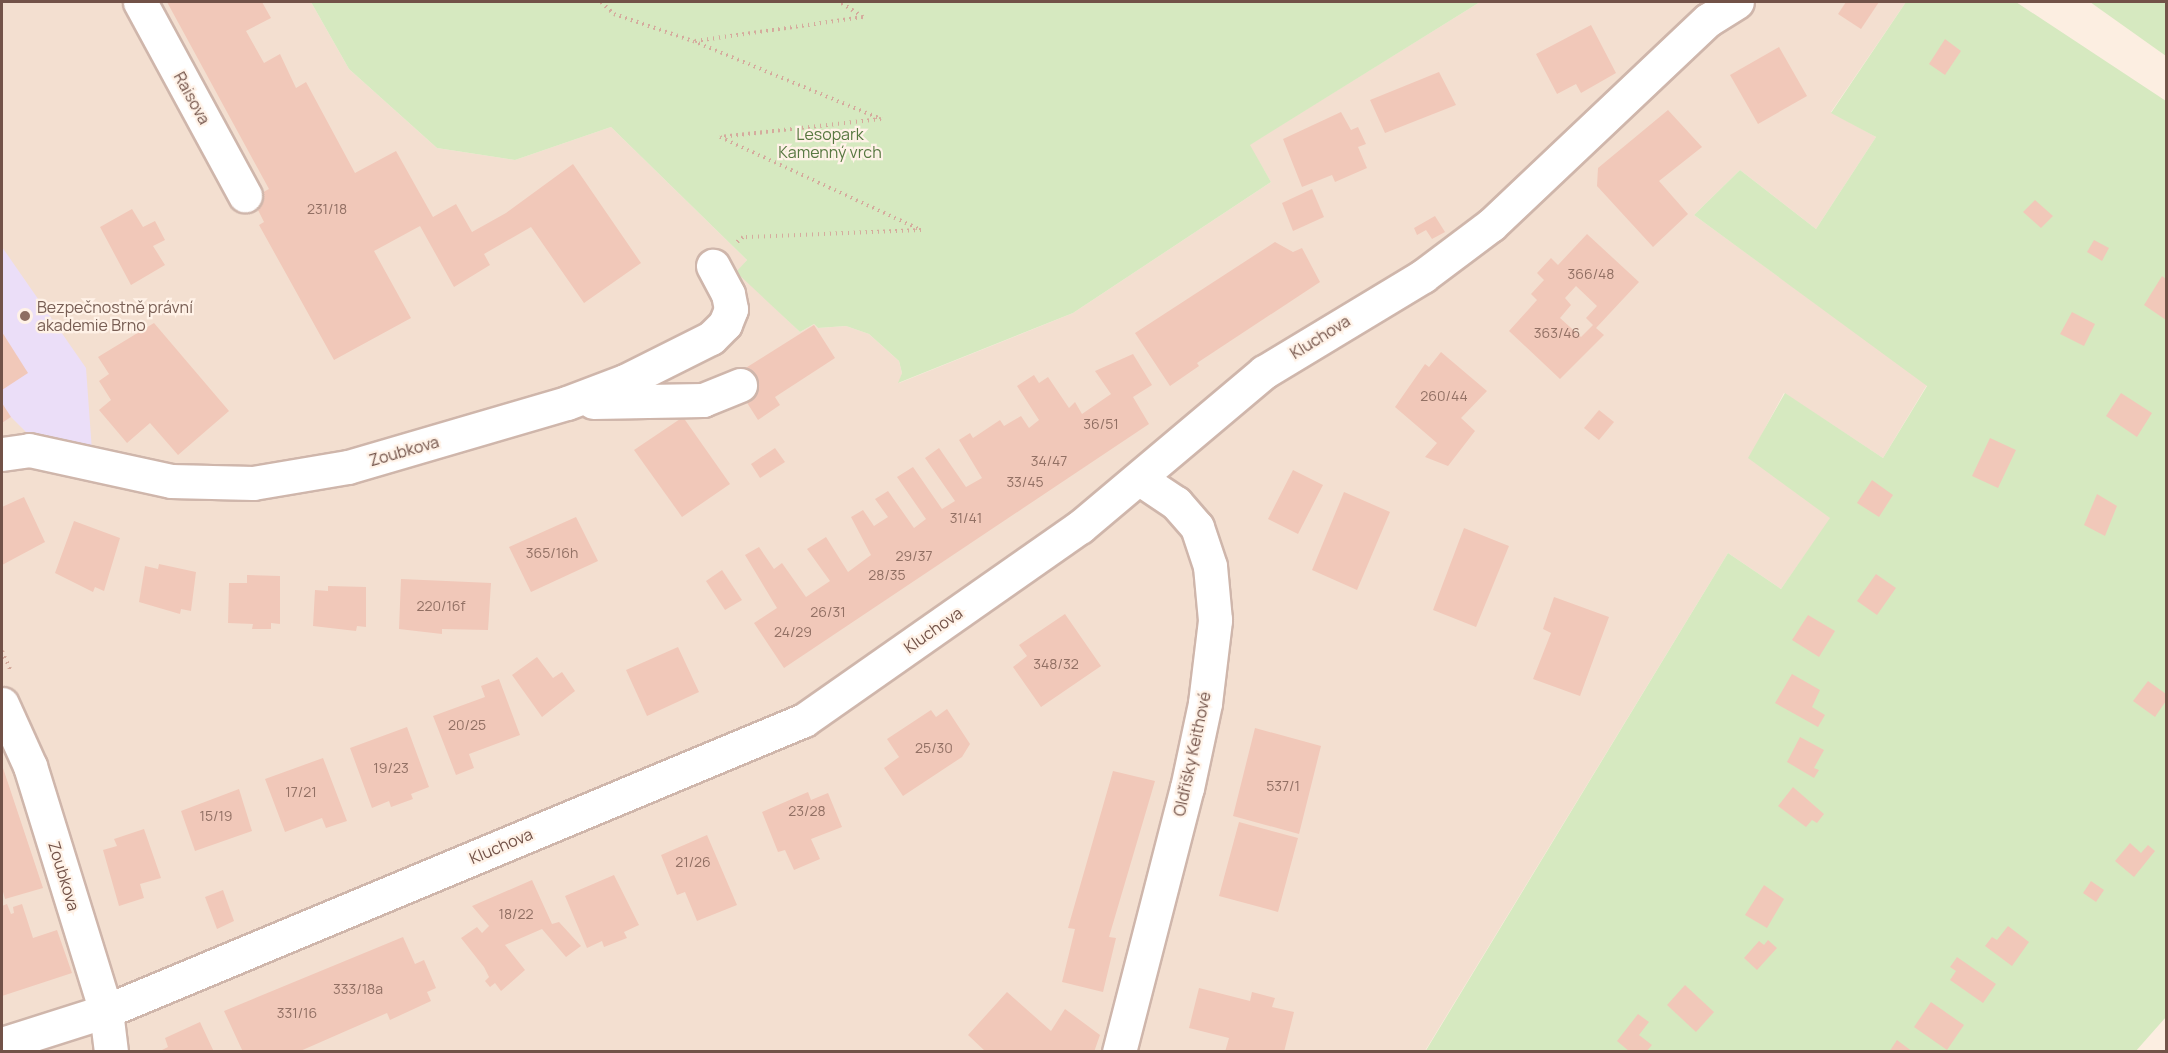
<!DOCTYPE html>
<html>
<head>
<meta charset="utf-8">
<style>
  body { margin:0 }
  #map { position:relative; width:2168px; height:1053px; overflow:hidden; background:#fceee1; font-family:Manrope,sans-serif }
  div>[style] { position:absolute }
  .residential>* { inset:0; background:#f3dfd0 }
  .education>* { inset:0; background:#ebdef8 }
  .green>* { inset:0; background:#d6e9c0 }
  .building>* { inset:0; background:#f1c8b9 }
  .path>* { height:4px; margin-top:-2px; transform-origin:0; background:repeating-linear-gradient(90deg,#d5ab9d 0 1.5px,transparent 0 6px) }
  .roads { filter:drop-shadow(2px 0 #cfb6ab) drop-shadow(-2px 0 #cfb6ab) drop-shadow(0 2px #cfb6ab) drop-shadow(0 -2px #cfb6ab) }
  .minor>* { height:33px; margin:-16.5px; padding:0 16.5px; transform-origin:16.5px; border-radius:16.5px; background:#fff }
  .dots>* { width:16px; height:16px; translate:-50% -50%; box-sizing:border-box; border:3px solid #fff2e7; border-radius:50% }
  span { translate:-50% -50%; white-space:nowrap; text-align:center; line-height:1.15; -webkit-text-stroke:4.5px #fff2e7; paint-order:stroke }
  .number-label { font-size:14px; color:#927064 }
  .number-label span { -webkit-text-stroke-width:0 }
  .street-label { font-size:16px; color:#725248 }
  .park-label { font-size:16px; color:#587841 }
  .education-label { font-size:16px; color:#785e54 }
  .left { translate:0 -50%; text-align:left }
  .frame { position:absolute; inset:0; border:3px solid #725248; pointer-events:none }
</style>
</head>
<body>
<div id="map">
  <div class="residential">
    <div style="clip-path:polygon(2px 2px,311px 2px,349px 69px,437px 148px,515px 160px,611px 127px,747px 260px,737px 272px,800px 332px,814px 324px,818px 328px,846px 326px,869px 334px,899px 361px,902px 373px,899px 383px,1073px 313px,1271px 182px,1249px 145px,1480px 2px,1906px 2px,1831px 112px,1876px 137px,1816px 229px,1740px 170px,1694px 215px,1927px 385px,1883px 458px,1784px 393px,1749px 458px,1831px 518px,1781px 589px,1728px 553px,1425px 1051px,2px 1052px)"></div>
  </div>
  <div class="education">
    <div style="clip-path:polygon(2px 247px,86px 368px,92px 451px,31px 437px,11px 417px,2px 423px)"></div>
  </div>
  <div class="green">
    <div style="clip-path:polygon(311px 2px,1480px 2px,1250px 145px,1271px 182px,1073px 313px,898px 383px,902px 373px,899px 361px,869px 334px,846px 326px,818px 328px,814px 324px,800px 332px,736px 272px,747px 260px,611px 127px,515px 160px,437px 148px,349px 69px)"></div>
    <div style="clip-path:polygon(1906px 2px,2016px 2px,2166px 101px,2166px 1017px,2135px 1052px,1425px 1052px,1728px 553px,1781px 589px,1830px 518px,1748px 458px,1785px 393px,1883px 458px,1927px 386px,1694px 215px,1740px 170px,1816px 229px,1876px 137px,1831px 113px)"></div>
    <div style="clip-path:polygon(2090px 2px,2166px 2px,2166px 56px)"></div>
  </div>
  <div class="building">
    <div style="clip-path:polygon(167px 2px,262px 2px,271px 18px,246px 31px,264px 63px,280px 54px,296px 88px,306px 82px,355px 173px,396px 151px,433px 217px,456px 204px,472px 232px,506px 213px,573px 164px,641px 263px,584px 303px,531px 227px,484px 254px,490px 265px,454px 287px,420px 226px,374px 251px,411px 318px,334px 360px,259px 225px,264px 222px,252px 198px,269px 189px)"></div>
    <div style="clip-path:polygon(1846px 2px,1879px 2px,1861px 29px,1838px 14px)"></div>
    <div style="clip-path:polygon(1591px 25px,1616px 73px,1581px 93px,1576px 84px,1557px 94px,1536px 54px)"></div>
    <div style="clip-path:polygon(1945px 39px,1961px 51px,1945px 75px,1929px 64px)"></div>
    <div style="clip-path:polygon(1779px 47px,1807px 96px,1758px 124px,1730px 75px)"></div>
    <div style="clip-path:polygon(1439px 72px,1456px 105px,1385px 133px,1370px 100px)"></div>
    <div style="clip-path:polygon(1668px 110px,1702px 147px,1659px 181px,1688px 214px,1653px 247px,1597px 186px,1598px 168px)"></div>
    <div style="clip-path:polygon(1341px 112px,1351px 130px,1358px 127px,1366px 144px,1358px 147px,1367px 168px,1335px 182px,1332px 175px,1302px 187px,1283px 139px)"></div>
    <div style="clip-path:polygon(1312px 189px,1324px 217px,1293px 231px,1282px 203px)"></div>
    <div style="clip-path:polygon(2035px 200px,2053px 216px,2041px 228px,2023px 212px)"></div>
    <div style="clip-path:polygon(132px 209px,143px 227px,155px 221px,165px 240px,153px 246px,165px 265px,131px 285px,100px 227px)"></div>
    <div style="clip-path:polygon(1435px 216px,1445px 232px,1432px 239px,1426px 230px,1417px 235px,1414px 228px)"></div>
    <div style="clip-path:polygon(evenodd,1587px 234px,1639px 282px,1596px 328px,1604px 335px,1560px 379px,1509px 331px,1537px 300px,1531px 294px,1544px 280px,1537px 273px,1551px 258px,1558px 265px,1587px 234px,1576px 286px,1597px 306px,1586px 318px,1593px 325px,1581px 337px,1560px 318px,1571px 305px,1565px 298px,1576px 286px)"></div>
    <div style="clip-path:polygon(2094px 240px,2109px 248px,2102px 261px,2087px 252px)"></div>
    <div style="clip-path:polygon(1275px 242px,1293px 252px,1302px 248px,1320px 282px,1197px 363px,1199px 366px,1170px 386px,1135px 333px)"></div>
    <div style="clip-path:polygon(2162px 276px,2166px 279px,2166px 320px,2144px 305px)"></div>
    <div style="clip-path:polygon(2072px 312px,2095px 324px,2084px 346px,2060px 334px)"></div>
    <div style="clip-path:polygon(154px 323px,229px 411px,178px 455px,150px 423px,127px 443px,99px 410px,111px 400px,99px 381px,109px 374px,98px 357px)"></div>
    <div style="clip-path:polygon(814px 325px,835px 358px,775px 397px,780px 405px,758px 420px,744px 398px,757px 389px,744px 369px)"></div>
    <div style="clip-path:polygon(2px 332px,28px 373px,2px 390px)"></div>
    <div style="clip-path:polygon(1441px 352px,1487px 391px,1461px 418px,1475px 431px,1448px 466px,1425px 457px,1437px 443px,1395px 407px,1425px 364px,1429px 367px)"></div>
    <div style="clip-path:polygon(1133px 354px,1152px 385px,1133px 397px,1149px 424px,784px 668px,754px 623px,777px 608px,745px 555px,759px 547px,774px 569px,782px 563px,806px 597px,830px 581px,807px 549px,826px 537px,848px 572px,871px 555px,851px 517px,863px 510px,874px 526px,888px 517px,875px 499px,888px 491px,914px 528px,926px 519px,897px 477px,913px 467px,942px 509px,955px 501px,925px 458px,939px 448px,966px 487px,982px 478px,959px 440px,970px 433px,973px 438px,1000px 420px,1004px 426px,1021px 416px,1029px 428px,1039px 420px,1017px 386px,1034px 375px,1039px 383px,1048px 377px,1069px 408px,1075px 402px,1082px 414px,1111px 394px,1095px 371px)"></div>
    <div style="clip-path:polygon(2121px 393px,2152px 413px,2137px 437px,2106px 416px)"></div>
    <div style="clip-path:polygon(2px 403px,11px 417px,2px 423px)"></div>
    <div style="clip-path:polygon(1599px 410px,1614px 422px,1599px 440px,1584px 428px)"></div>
    <div style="clip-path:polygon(683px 417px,730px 484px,682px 517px,634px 450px)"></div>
    <div style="clip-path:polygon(1990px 438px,2016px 450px,1998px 488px,1972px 476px)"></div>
    <div style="clip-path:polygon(775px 448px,785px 462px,760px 478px,751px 464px)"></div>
    <div style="clip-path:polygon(1293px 470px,1323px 485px,1298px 534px,1268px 519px)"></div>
    <div style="clip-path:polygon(1872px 480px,1893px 495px,1879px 517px,1857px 503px)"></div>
    <div style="clip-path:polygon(1344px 492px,1390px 512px,1357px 590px,1312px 570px)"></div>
    <div style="clip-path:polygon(2097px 494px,2117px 506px,2105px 536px,2084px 525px)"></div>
    <div style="clip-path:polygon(24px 497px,45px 542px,2px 565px,2px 507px)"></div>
    <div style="clip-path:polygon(576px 517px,598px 561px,531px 592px,509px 547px)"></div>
    <div style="clip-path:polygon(74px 521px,120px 538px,104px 591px,95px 587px,93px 592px,55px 573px)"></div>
    <div style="clip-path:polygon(1464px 528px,1509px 546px,1476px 627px,1433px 610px)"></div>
    <div style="clip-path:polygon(159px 564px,196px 572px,191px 611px,181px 609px,180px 614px,139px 602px,145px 566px,158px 569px)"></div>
    <div style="clip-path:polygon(722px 570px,742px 600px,725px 610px,706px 581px)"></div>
    <div style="clip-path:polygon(1876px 574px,1896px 588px,1877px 615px,1857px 601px)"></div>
    <div style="clip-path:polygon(247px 575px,280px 576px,280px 624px,271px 623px,271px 629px,252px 629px,253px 624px,228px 623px,229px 583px,247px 583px)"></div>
    <div style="clip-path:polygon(401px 579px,491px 583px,488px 630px,442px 629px,442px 634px,399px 629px)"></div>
    <div style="clip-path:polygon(328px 586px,366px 587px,366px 627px,357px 626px,356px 631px,313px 626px,315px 590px,328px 591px)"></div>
    <div style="clip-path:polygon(1554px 597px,1609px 617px,1580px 696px,1533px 679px,1551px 633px,1543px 629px)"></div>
    <div style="clip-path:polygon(1065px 614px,1101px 666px,1041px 707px,1013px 667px,1027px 656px,1019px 645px)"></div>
    <div style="clip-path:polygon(1808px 615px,1835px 631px,1819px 657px,1792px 640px)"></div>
    <div style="clip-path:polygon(678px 647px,699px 692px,647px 716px,626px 670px)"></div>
    <div style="clip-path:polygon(537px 657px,553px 678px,562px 672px,575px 691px,542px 717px,512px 675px)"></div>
    <div style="clip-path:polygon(1792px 674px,1820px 690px,1812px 707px,1825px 715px,1818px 727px,1775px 703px)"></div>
    <div style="clip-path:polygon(499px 679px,520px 735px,469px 754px,474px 768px,456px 775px,433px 716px,485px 697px,481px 686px)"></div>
    <div style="clip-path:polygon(2148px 681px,2166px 694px,2166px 701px,2155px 717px,2133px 701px)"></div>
    <div style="clip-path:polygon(947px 709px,970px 744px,962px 757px,903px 796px,884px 768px,899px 757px,887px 739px,931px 710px,936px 717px)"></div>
    <div style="clip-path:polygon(407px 727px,429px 787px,411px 794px,413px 799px,391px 807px,389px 801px,372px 808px,350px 748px)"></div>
    <div style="clip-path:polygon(1255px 728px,1321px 746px,1299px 834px,1233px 816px)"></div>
    <div style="clip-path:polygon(1800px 737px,1824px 750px,1814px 768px,1819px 770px,1814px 778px,1787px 762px)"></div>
    <div style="clip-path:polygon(323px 758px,347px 821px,326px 828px,322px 818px,285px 832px,265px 779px)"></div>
    <div style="clip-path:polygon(2px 765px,43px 888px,5px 899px,2px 888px)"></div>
    <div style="clip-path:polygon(1113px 771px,1155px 781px,1109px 937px,1116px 938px,1103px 992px,1062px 982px,1075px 929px,1068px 928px)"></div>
    <div style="clip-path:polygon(1793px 787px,1824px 814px,1817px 823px,1812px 820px,1806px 827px,1778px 806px)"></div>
    <div style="clip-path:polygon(239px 789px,252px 831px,195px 851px,181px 811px)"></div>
    <div style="clip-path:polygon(808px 792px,811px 800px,828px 793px,842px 827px,811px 839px,820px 859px,794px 870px,785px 850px,778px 852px,762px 812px)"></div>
    <div style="clip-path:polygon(1239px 822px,1298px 838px,1278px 912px,1219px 896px)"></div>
    <div style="clip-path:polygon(144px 829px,161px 878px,140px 884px,144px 898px,119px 906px,103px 850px,117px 846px,114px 839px)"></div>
    <div style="clip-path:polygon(707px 835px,737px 905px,697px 921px,685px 892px,677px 895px,661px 855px)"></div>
    <div style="clip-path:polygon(2130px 843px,2141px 853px,2148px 845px,2155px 851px,2134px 877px,2115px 861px)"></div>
    <div style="clip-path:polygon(614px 875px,639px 925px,624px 932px,627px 938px,604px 947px,602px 941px,587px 948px,565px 896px)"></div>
    <div style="clip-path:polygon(532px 880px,552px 924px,559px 922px,581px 946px,566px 957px,542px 929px,505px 945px,525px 970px,501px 991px,495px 983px,490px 987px,485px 981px,489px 977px,484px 967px,461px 938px,477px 927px,482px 933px,489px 926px,472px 906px)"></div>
    <div style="clip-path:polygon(2091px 881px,2104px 890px,2096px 902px,2083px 893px)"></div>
    <div style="clip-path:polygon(1764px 885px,1784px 899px,1767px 928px,1745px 915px)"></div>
    <div style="clip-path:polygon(223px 890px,234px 921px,217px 929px,205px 897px)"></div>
    <div style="clip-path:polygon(7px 904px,11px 914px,14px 913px,13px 907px,22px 904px,33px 938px,57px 930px,72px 973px,2px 996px,2px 906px)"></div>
    <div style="clip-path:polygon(2008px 926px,2029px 942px,2012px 966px,1985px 946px,1992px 937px,1997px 940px)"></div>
    <div style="clip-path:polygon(403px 937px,415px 964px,424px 960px,436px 988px,427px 992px,431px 1001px,390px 1020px,387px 1013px,298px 1052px,243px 1052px,224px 1011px)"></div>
    <div style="clip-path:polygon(1768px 940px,1777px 948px,1757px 970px,1744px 958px,1759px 941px,1764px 945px)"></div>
    <div style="clip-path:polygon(1957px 957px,1996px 984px,1983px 1003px,1950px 980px,1956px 971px,1950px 967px)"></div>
    <div style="clip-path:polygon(1685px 985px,1714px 1012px,1696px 1032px,1667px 1005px)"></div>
    <div style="clip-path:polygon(1199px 988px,1250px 1001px,1252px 992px,1275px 998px,1272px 1007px,1294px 1012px,1284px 1052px,1225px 1052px,1229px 1038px,1189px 1028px)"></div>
    <div style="clip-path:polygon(1007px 992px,1051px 1031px,1065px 1009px,1100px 1035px,1094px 1052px,986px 1052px,968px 1035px)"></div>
    <div style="clip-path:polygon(1931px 1002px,1964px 1025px,1947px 1050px,1914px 1027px)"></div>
    <div style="clip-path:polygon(1638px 1014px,1649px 1022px,1639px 1035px,1652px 1045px,1646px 1052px,1630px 1052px,1617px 1041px)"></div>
    <div style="clip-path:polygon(200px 1022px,214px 1052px,158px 1052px,168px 1047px,165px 1038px)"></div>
    <div style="clip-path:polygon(1897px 1040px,1913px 1052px,1889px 1052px)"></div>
  </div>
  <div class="path">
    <div style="left:601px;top:2px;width:18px;rotate:43deg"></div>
    <div style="left:614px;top:14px;width:83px;rotate:18.9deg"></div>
    <div style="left:693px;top:41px;width:204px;rotate:22.5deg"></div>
    <div style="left:881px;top:119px;width:162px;rotate:173.6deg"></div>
    <div style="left:720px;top:137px;width:221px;rotate:24.8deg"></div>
    <div style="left:921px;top:230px;width:178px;rotate:177.7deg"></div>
    <div style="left:743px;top:237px;width:8px;rotate:140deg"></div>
    <div style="left:695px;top:41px;width:170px;rotate:-8.1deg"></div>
    <div style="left:863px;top:17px;width:27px;rotate:-147deg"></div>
    <div style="left:2px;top:651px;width:20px;rotate:66deg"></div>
  </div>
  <div class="roads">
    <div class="minor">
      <div style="left:140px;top:2px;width:220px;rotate:61.5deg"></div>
      <div style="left:593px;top:402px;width:110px;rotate:-1deg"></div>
      <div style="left:703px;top:400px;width:40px;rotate:-22deg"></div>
      <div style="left:2px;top:454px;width:27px;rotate:-8deg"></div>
      <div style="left:29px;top:450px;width:145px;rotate:12.3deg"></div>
      <div style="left:171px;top:481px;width:82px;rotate:1.4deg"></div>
      <div style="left:253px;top:483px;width:96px;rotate:-9.6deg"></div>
      <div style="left:348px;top:467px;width:228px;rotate:-16.3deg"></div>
      <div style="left:567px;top:403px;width:62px;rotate:-20.8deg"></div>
      <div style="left:625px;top:381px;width:96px;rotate:-26.6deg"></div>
      <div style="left:711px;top:338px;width:20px;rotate:-45deg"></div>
      <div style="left:725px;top:324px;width:16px;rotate:-68deg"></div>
      <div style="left:731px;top:309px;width:15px;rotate:-101deg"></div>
      <div style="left:728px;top:294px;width:32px;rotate:-118deg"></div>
      <div style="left:2px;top:704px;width:68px;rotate:65.7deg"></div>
      <div style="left:30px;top:766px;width:257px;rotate:72.8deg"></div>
      <div style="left:106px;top:1011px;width:41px;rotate:83deg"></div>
      <div style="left:2px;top:1044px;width:109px;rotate:-17.6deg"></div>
      <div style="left:106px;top:1011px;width:756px;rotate:-22.63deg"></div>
      <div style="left:804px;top:720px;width:337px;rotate:-35deg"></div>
      <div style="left:1080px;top:527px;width:241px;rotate:-40.1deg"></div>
      <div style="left:1264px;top:372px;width:186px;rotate:-31.1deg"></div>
      <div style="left:1423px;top:276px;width:85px;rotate:-36.9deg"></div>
      <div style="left:1491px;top:225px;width:299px;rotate:-43.4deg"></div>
      <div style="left:1708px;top:20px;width:34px;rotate:-32deg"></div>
      <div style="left:1119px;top:1052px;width:273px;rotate:-75.6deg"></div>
      <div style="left:1187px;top:788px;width:87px;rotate:-78deg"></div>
      <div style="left:1205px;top:703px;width:84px;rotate:-83.1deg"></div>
      <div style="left:1215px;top:620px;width:54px;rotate:-95.3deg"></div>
      <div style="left:1210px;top:566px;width:41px;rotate:-108.4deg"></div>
      <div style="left:1197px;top:527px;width:32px;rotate:-131deg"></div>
      <div style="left:1176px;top:503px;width:43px;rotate:-146.3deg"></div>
    </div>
  </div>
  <div class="dots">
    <div style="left:25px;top:316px;background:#8d6e63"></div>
  </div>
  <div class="number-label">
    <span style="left:327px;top:209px">231/18</span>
    <span style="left:1591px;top:274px">366/48</span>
    <span style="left:1557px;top:333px">363/46</span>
    <span style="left:1444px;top:396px">260/44</span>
    <span style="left:1101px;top:424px">36/51</span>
    <span style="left:1049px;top:461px">34/47</span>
    <span style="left:1025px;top:482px">33/45</span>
    <span style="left:966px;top:518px">31/41</span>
    <span style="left:552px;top:553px">365/16h</span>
    <span style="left:914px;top:556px">29/37</span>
    <span style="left:887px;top:575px">28/35</span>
    <span style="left:441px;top:606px">220/16f</span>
    <span style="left:828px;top:612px">26/31</span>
    <span style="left:793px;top:632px">24/29</span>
    <span style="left:1056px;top:664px">348/32</span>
    <span style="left:467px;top:725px">20/25</span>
    <span style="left:934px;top:748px">25/30</span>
    <span style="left:391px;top:768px">19/23</span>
    <span style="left:1283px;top:786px">537/1</span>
    <span style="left:301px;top:792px">17/21</span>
    <span style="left:807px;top:811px">23/28</span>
    <span style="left:216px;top:816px">15/19</span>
    <span style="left:693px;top:862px">21/26</span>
    <span style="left:516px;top:914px">18/22</span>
    <span style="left:358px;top:989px">333/18a</span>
    <span style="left:297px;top:1013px">331/16</span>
  </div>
  <div class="street-label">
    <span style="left:192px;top:98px;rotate:61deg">Raisova</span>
    <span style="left:1320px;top:337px;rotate:-32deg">Kluchova</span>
    <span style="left:404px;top:451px;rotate:-16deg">Zoubkova</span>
    <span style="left:933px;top:630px;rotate:-35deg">Kluchova</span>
    <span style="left:1192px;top:754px;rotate:-78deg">Oldřišky Keithové</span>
    <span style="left:501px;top:846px;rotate:-23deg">Kluchova</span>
    <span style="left:64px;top:876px;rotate:73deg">Zoubkova</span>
  </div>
  <div class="park-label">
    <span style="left:830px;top:143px">Lesopark<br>Kamenný vrch</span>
  </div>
  <div class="education-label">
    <span class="left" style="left:37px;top:316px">Bezpečnostně právní<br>akademie Brno</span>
  </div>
  <div class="frame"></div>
</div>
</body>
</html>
